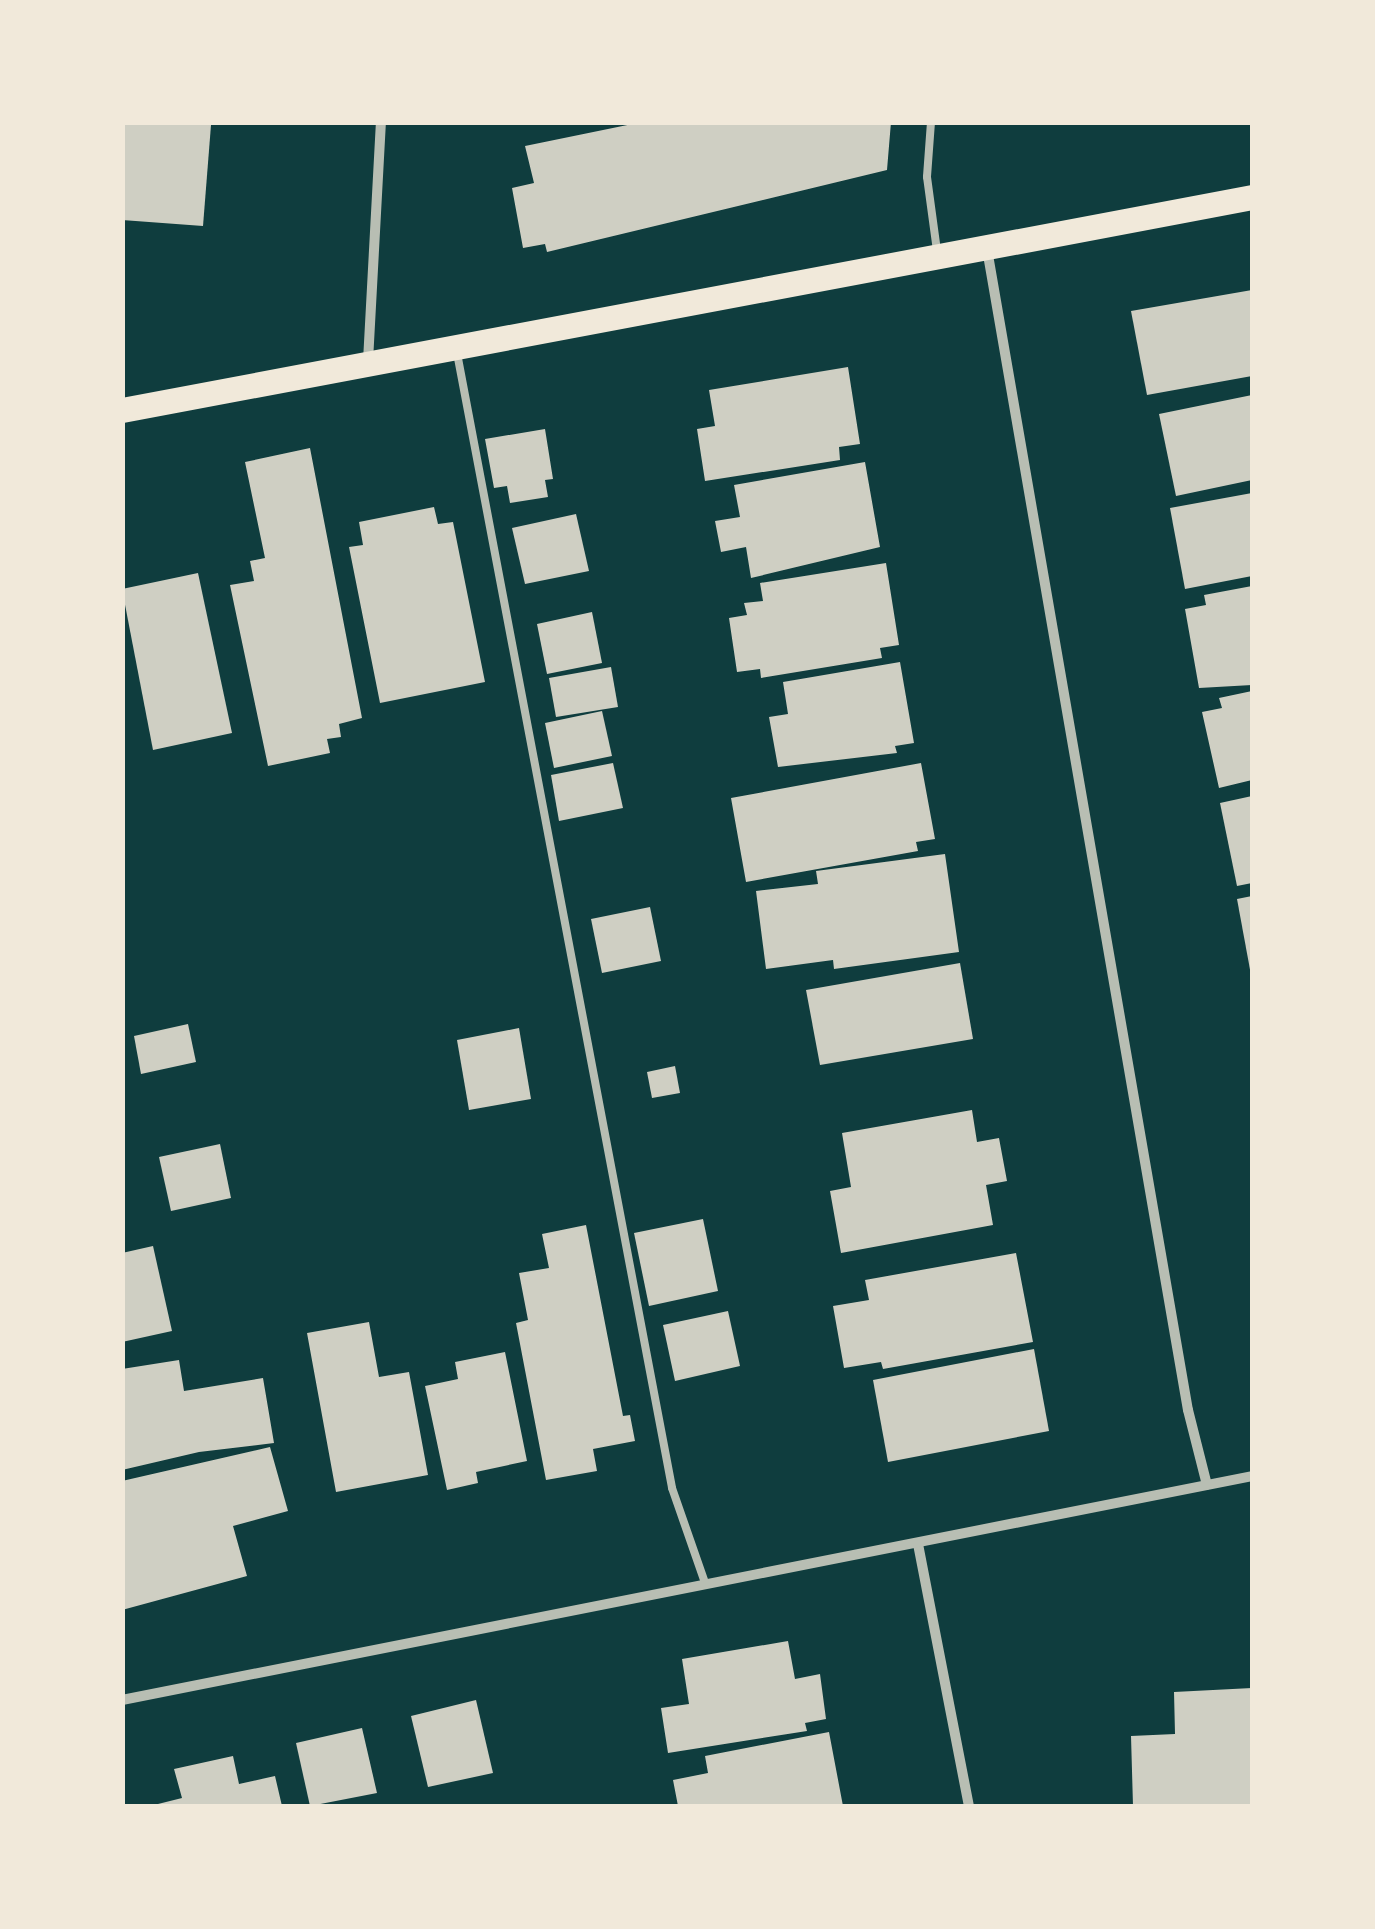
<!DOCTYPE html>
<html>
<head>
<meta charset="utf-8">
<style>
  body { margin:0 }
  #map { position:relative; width:1375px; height:1929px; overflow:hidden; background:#0f3d3e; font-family:Jost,sans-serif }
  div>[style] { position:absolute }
  .building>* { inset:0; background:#cfcfc3 }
  .service>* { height:8px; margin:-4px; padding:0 4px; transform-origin:4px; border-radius:4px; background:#b8beb3 }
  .minor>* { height:10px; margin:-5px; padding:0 5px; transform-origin:5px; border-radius:5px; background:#b8beb3 }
  .primary>* { height:25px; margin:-12.5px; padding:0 12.5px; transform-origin:12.5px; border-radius:12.5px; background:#f1e9da }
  span { translate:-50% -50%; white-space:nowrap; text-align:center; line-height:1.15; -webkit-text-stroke:10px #f1e9da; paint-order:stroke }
  .frame { position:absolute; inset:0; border:125px solid #f1e9da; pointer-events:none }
</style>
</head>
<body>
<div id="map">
  <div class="building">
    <div style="clip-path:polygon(122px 122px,211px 125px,203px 226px,122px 220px)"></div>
    <div style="clip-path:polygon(642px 122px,891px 122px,887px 170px,547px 252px,545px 244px,523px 248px,512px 188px,534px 183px,525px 146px)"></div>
    <div style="clip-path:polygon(1252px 290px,1252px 376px,1147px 395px,1131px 311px)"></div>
    <div style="clip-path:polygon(848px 367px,860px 444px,839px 447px,840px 460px,705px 481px,697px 429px,715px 426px,709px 390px)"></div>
    <div style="clip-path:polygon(1252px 395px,1252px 480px,1176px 496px,1159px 414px)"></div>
    <div style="clip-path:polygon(545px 429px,553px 479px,545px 480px,548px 497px,510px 503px,507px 486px,494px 488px,485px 439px)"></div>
    <div style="clip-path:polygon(310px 448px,362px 718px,339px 724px,341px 737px,327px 739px,330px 753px,268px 766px,230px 585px,254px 581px,250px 561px,265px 558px,245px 462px)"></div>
    <div style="clip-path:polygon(865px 462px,880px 547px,751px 578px,746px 547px,721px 552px,715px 521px,740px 517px,734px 485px)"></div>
    <div style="clip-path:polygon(1252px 493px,1252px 576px,1185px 589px,1170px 508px)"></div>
    <div style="clip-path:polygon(434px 507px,438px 524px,453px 522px,485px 682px,380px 703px,349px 547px,363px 545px,359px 522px)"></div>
    <div style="clip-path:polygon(576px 514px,589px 571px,525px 584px,512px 528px)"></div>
    <div style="clip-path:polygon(886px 563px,899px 645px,880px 648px,882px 658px,761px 678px,760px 669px,737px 672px,729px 618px,747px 615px,744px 603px,763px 601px,760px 583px)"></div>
    <div style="clip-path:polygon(198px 573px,232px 733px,153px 750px,122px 589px)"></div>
    <div style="clip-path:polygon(1252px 586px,1252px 685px,1199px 688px,1185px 609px,1206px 605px,1204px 595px)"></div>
    <div style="clip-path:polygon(592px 612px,602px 663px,547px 674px,537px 624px)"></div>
    <div style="clip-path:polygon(900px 662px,914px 743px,895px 746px,897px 753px,778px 767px,769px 717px,788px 714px,783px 682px)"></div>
    <div style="clip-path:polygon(611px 667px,618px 707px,556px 717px,549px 678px)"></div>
    <div style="clip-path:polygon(1252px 691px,1252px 780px,1219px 788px,1202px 712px,1222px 708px,1219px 698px)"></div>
    <div style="clip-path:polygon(602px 711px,612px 756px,554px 768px,545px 723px)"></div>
    <div style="clip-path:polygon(613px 763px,623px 808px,559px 821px,551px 775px)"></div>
    <div style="clip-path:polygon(921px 763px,935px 839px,916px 842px,918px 851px,746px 882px,731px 798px)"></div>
    <div style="clip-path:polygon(1252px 796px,1252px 883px,1237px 886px,1220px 803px)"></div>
    <div style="clip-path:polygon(945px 854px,959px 952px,834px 969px,833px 960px,766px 969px,756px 891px,818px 884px,816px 871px)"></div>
    <div style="clip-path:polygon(1252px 896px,1252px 975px,1251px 975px,1237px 899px)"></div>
    <div style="clip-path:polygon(650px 907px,661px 961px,602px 973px,591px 919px)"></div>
    <div style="clip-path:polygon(960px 963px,973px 1039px,820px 1065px,806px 990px)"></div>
    <div style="clip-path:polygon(188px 1024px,196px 1062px,141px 1074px,134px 1036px)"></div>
    <div style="clip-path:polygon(519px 1028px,531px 1099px,469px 1110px,457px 1040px)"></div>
    <div style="clip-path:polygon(675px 1066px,680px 1093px,652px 1098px,647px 1072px)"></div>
    <div style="clip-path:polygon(972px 1110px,977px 1142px,999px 1138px,1007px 1181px,986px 1185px,993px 1225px,841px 1253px,830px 1191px,851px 1187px,842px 1133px)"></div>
    <div style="clip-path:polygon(220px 1144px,231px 1198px,171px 1211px,159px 1157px)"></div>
    <div style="clip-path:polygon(703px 1219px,718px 1291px,649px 1306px,634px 1233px)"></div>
    <div style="clip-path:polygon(586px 1225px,623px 1416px,630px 1415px,635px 1441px,593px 1449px,597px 1471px,546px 1480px,516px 1323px,528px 1320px,519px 1273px,549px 1268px,542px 1234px)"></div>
    <div style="clip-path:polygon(153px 1246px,172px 1331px,122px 1342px,122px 1253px)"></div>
    <div style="clip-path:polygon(1016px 1253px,1033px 1342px,883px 1369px,881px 1362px,844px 1368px,833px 1306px,869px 1300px,865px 1280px)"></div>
    <div style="clip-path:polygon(728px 1311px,740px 1366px,675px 1381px,663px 1325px)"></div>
    <div style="clip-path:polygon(369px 1322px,379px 1377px,409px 1372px,428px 1475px,336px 1492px,307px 1333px)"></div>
    <div style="clip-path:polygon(1034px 1349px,1049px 1431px,888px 1462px,873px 1380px)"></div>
    <div style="clip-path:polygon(505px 1352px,527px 1461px,476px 1472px,478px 1483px,447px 1490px,425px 1386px,458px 1379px,455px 1362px)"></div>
    <div style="clip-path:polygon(179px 1360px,184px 1391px,263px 1378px,274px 1443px,199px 1452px,122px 1470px,122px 1369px)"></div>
    <div style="clip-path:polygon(270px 1447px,288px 1511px,233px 1526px,247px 1576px,122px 1610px,122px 1481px)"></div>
    <div style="clip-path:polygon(788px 1641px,795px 1679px,820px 1674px,826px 1719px,805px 1723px,807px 1731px,668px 1753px,661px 1708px,689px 1704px,682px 1659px)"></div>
    <div style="clip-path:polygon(1252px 1688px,1252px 1806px,1133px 1806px,1131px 1736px,1175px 1734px,1174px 1692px)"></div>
    <div style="clip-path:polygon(476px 1700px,493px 1773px,428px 1787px,411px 1716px)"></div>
    <div style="clip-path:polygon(362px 1728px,377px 1793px,310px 1806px,296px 1743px)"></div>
    <div style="clip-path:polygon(829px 1732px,843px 1806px,678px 1806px,673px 1780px,708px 1773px,705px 1756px)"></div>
    <div style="clip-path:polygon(233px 1756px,239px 1784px,275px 1776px,282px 1806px,150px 1806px,182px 1798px,174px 1769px)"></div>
  </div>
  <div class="service">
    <div style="left:931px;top:122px;width:55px;rotate:94.2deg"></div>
    <div style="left:927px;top:177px;width:75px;rotate:82.3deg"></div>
    <div style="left:457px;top:353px;width:1155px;rotate:79.27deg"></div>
    <div style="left:672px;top:1488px;width:101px;rotate:70.8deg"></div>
  </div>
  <div class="minor">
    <div style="left:987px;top:249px;width:1178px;rotate:80.18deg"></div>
    <div style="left:1188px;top:1410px;width:77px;rotate:75.8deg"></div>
    <div style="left:368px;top:361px;width:239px;rotate:-86.9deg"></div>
    <div style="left:918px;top:1544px;width:267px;rotate:79deg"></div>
    <div style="left:122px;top:1700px;width:1152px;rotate:-11.21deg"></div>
  </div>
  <div class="primary">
    <div style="left:122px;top:410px;width:1150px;rotate:-10.67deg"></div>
  </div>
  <div class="frame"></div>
</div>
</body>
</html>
